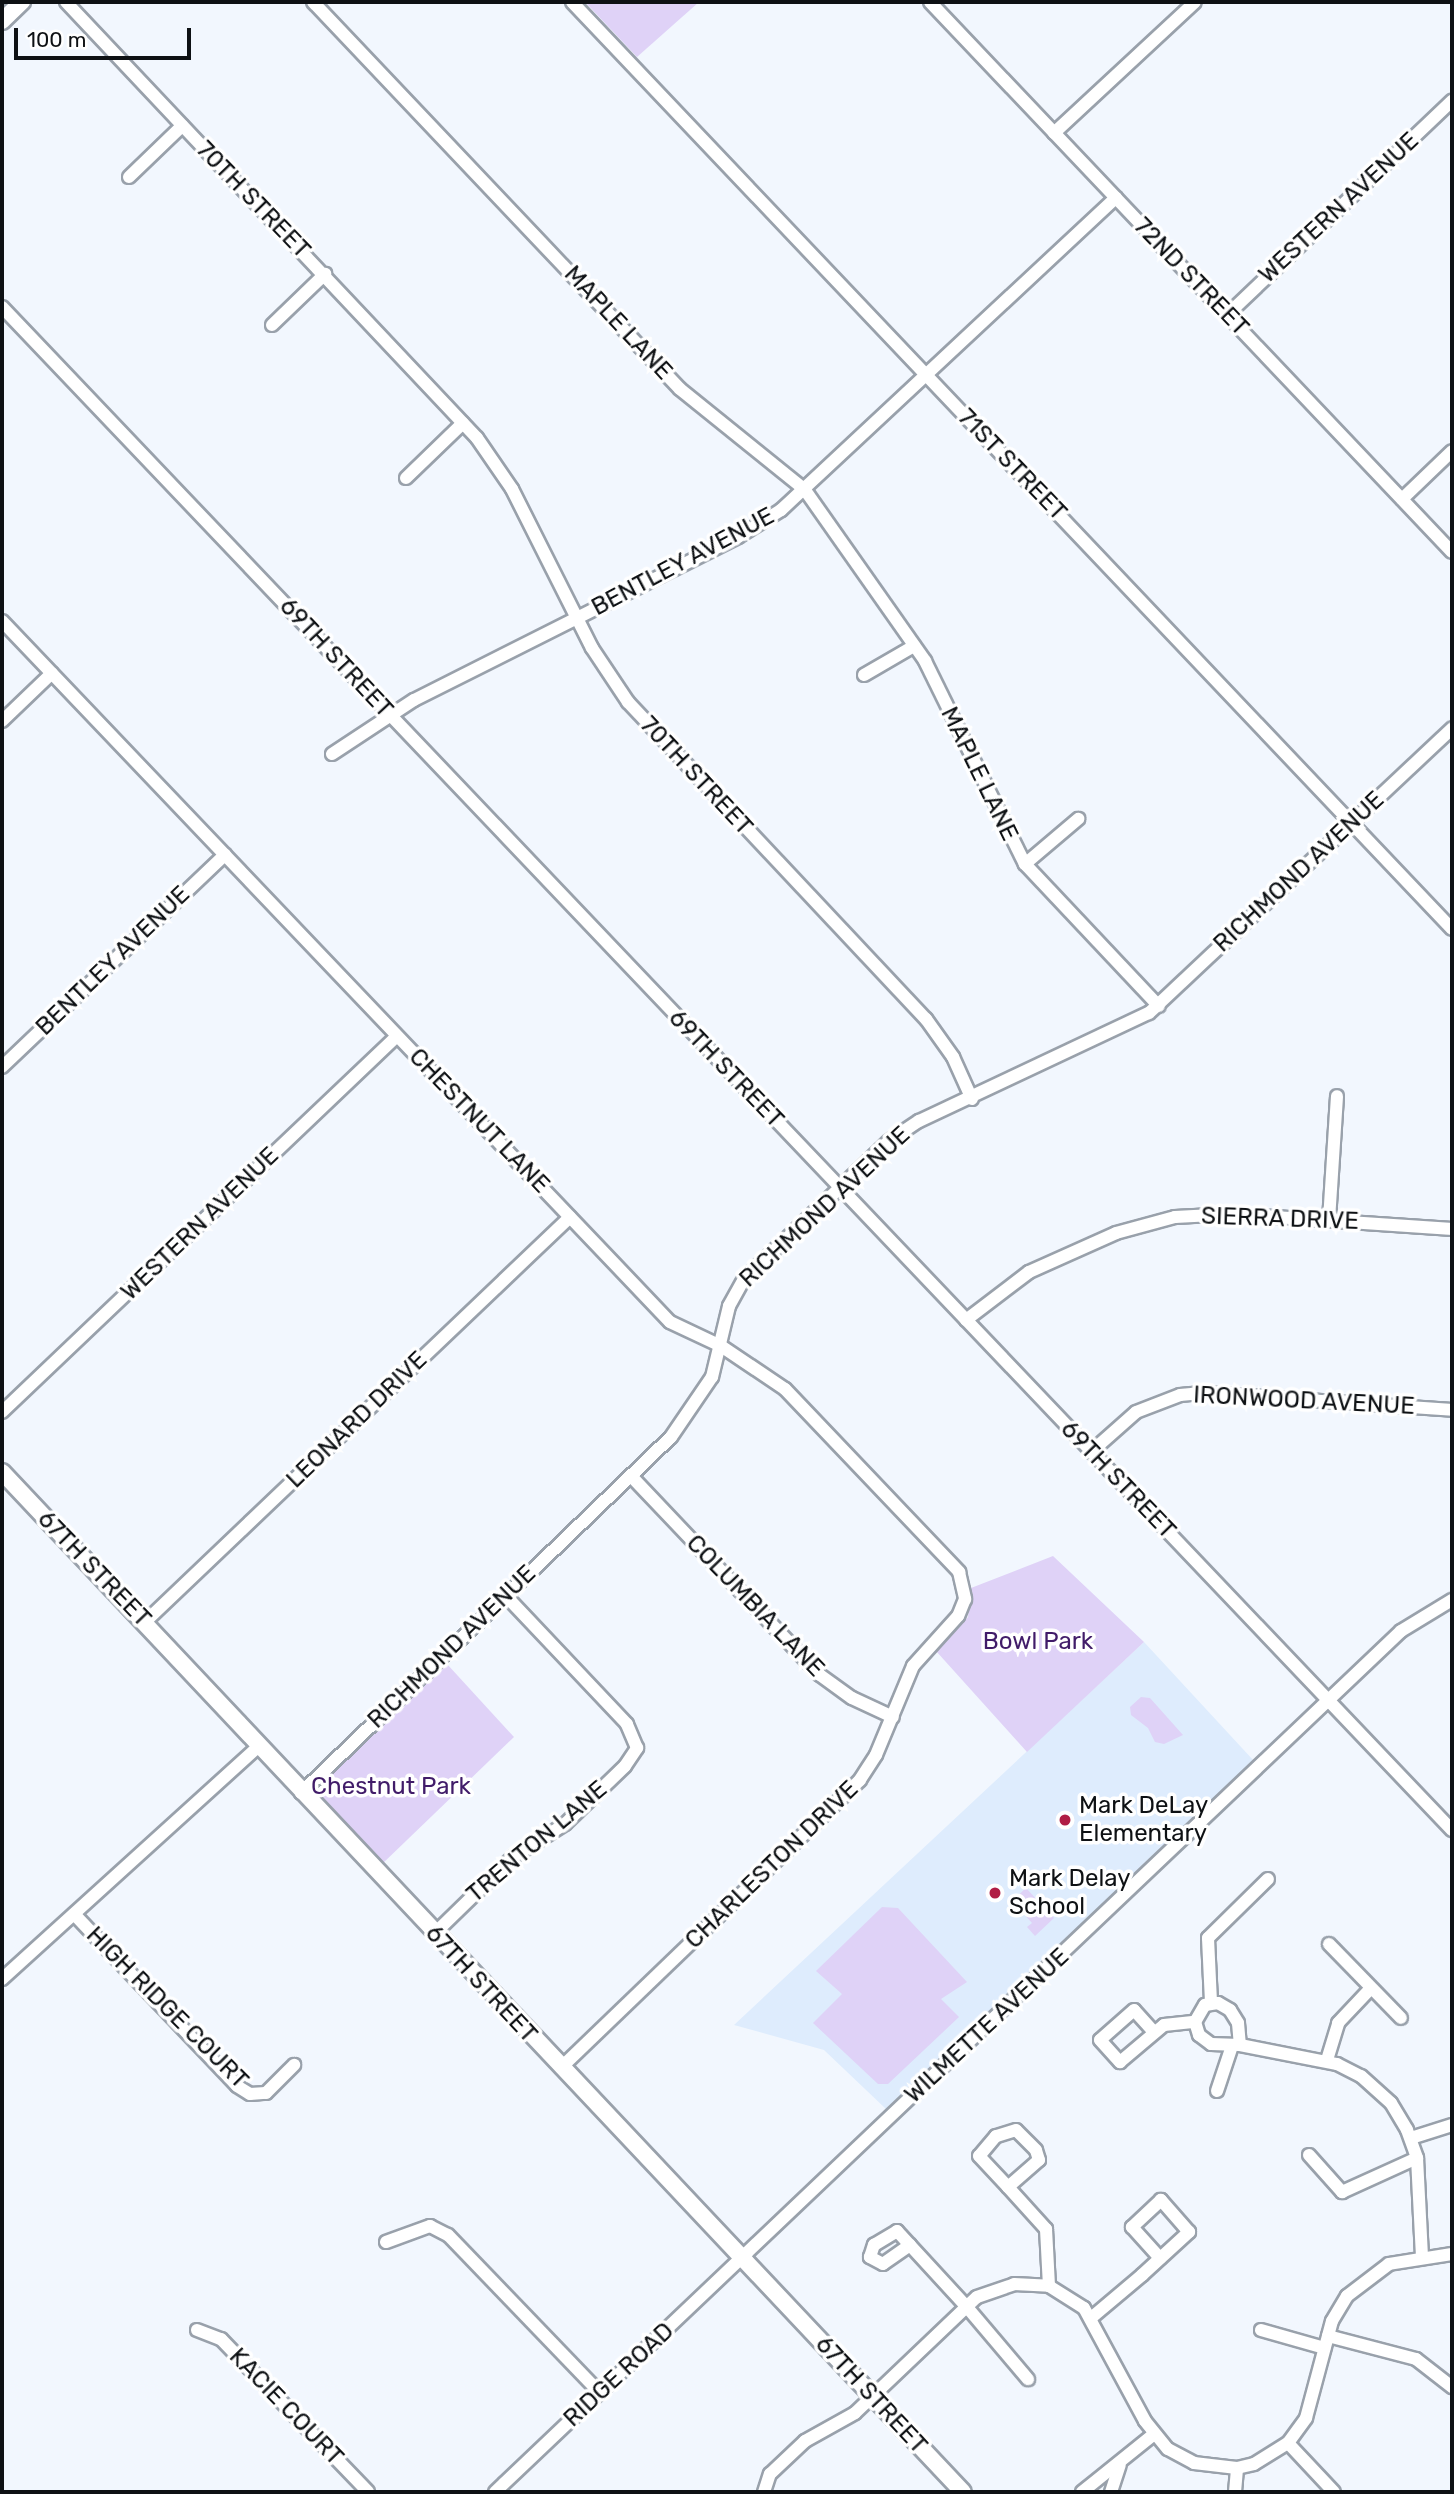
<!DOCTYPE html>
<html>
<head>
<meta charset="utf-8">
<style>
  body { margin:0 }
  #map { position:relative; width:1454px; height:2494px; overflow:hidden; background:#f2f7fe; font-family:Rubik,sans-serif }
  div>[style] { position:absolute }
  .built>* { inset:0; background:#deecfd }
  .green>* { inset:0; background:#dfd2f7 }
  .roads { filter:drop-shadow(2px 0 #99a1ab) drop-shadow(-2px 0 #99a1ab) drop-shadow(0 2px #99a1ab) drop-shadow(0 -2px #99a1ab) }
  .street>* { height:12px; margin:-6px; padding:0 6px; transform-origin:6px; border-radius:6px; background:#fff }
  .secondary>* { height:16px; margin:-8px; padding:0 8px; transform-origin:8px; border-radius:8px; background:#fff }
  .dots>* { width:19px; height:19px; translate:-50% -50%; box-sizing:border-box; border:4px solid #fff; border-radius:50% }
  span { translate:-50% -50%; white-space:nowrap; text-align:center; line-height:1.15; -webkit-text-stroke:7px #fff; paint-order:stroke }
  .street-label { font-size:24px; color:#0e1114 }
  .park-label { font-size:24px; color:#411c69 }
  .poi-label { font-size:24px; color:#0e1114 }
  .left { translate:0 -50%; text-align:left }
  .frame { position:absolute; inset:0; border:4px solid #0e1114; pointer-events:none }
  .scale { position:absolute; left:14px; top:28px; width:177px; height:32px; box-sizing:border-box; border:4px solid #0e1114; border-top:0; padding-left:9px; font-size:21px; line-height:24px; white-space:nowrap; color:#0e1114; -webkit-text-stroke:5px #fff; paint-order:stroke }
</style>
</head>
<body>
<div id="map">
  <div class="built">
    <div style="clip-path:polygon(1144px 1642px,1254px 1761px,886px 2109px,824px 2050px,734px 2025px)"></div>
  </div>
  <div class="green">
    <div style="clip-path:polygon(585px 2px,699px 2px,637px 57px)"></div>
    <div style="clip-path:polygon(1053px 1556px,1144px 1642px,1027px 1752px,936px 1651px,968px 1617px,971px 1588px)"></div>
    <div style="clip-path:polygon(447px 1664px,514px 1737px,380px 1866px,322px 1800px,321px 1785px)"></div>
    <div style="clip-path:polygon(1141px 1697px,1150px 1698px,1183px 1735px,1164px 1744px,1155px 1742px,1148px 1728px,1131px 1715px,1130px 1707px)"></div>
    <div style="clip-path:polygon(1026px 1888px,1054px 1918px,1035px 1936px,1027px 1927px,1032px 1923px,1012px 1901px)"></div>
    <div style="clip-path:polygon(882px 1907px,898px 1908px,967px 1982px,941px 1999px,959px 2017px,888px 2084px,878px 2084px,813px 2023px,842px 1994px,816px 1971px)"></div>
  </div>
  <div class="roads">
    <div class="street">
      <div style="left:66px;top:2px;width:599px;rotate:46.69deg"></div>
      <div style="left:477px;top:438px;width:62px;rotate:55.5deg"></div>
      <div style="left:512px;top:489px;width:178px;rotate:63.3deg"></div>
      <div style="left:592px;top:648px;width:65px;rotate:56.3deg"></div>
      <div style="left:628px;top:702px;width:435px;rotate:46.8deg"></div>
      <div style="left:926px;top:1019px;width:47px;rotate:54.6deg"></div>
      <div style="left:953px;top:1057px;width:46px;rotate:65.7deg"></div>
      <div style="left:313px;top:2px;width:533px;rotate:46.52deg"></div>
      <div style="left:680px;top:389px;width:161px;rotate:38.9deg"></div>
      <div style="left:805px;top:490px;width:209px;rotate:54.9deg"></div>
      <div style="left:925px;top:661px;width:226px;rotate:63.8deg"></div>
      <div style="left:1025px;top:864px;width:195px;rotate:46.7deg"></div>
      <div style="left:572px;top:2px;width:1278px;rotate:46.49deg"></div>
      <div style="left:930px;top:2px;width:758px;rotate:46.5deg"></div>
      <div style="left:1054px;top:133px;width:192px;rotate:-42.9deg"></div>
      <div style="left:129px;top:177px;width:74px;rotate:-43.9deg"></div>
      <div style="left:2px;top:307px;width:2103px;rotate:46.41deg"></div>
      <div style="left:1227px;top:315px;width:311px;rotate:-43.6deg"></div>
      <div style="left:272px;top:325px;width:74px;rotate:-43.9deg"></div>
      <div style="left:406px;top:478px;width:79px;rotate:-44deg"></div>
      <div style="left:1402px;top:499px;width:69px;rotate:-43.8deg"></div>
      <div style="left:2px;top:621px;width:968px;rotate:46.38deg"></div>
      <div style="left:670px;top:1322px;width:56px;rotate:25.2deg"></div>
      <div style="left:721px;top:1346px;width:77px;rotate:33.9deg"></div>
      <div style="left:785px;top:1389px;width:253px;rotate:46.4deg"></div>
      <div style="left:959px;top:1572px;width:28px;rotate:77deg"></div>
      <div style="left:965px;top:1599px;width:18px;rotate:112deg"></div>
      <div style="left:958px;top:1616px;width:67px;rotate:132deg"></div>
      <div style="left:913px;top:1666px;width:96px;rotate:112.6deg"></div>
      <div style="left:876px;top:1755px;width:30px;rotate:123deg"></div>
      <div style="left:860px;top:1780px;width:415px;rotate:136.1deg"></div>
      <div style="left:864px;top:675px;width:58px;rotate:-30.1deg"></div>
      <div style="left:2px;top:721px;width:69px;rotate:-43.8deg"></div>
      <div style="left:332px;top:754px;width:98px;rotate:-33.4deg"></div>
      <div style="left:414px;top:700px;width:363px;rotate:-26.7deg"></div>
      <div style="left:738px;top:537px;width:51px;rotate:-32.1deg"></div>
      <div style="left:781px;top:510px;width:458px;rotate:-43deg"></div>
      <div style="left:1025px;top:864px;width:70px;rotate:-40.3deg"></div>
      <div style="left:2px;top:1067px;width:308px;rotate:-43.6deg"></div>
      <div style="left:1329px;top:1220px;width:124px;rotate:-86.3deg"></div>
      <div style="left:966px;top:1320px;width:79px;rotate:-37.3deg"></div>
      <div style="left:1029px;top:1272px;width:95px;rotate:-24.1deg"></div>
      <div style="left:1116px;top:1233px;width:61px;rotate:-15.2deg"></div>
      <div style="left:1175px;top:1217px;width:57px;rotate:-3deg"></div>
      <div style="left:1232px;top:1214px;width:221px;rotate:3.9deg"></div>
      <div style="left:2px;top:1412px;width:545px;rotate:-43.59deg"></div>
      <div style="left:1091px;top:1452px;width:60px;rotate:-41.6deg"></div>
      <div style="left:1136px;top:1412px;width:47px;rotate:-21.1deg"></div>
      <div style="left:1180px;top:1395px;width:25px;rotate:-5deg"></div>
      <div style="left:1205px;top:1393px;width:248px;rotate:3.9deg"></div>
      <div style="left:631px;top:1476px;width:274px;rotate:46.5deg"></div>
      <div style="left:820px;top:1675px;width:39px;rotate:36deg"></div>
      <div style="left:852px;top:1698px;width:45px;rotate:24.9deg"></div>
      <div style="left:145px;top:1622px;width:587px;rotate:-43.62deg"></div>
      <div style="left:301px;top:1793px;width:513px;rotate:-43.9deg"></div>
      <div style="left:671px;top:1437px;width:73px;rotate:-55.7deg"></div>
      <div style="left:712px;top:1377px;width:73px;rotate:-76.5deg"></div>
      <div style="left:729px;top:1306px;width:31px;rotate:-61deg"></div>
      <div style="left:744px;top:1279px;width:200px;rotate:-43.6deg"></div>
      <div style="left:889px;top:1141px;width:36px;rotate:-34deg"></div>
      <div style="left:919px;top:1121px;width:254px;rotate:-25.2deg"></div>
      <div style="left:1149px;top:1013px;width:416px;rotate:-43.2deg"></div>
      <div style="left:74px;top:1914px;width:237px;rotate:46.5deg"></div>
      <div style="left:237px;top:2086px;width:15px;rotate:32deg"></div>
      <div style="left:250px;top:2094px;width:16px;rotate:-4deg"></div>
      <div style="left:266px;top:2093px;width:40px;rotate:-45deg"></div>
      <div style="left:434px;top:1934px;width:110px;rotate:-44.3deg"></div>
      <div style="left:513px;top:1857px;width:62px;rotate:-32.4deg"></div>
      <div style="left:565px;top:1824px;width:83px;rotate:-44deg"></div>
      <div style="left:625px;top:1766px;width:22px;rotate:-56deg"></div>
      <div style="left:637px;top:1748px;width:26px;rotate:-113deg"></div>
      <div style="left:627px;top:1724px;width:178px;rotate:-133.4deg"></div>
      <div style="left:1329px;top:1944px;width:103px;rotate:45.8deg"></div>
      <div style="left:2px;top:1979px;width:347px;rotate:-42.2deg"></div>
      <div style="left:1211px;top:2002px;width:64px;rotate:-92.7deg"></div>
      <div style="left:1208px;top:1938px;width:84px;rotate:-44.5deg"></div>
      <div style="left:1153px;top:2031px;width:28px;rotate:-132deg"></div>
      <div style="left:1134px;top:2010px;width:45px;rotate:138.6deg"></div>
      <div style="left:1100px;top:2040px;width:30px;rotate:48deg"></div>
      <div style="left:1120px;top:2062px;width:57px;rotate:-40.1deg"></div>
      <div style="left:1164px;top:2025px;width:31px;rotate:-6deg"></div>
      <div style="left:1240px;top:2045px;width:29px;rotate:-178deg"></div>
      <div style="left:1211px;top:2044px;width:15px;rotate:-143deg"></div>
      <div style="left:1199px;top:2035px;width:14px;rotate:-107deg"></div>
      <div style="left:1195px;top:2022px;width:20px;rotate:-60deg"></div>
      <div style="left:1205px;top:2005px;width:13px;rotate:-9deg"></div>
      <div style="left:1218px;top:2003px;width:14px;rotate:30deg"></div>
      <div style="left:1230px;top:2010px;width:15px;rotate:58deg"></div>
      <div style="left:1238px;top:2023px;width:22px;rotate:85deg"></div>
      <div style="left:1240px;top:2045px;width:99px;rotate:11.1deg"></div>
      <div style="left:1337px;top:2064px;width:27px;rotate:27deg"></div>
      <div style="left:1361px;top:2076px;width:40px;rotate:42deg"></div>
      <div style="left:1391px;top:2103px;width:31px;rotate:59deg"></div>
      <div style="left:1407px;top:2130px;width:30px;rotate:70deg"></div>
      <div style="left:1417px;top:2158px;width:98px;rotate:87.1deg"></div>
      <div style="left:1327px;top:2060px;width:39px;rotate:-73deg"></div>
      <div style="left:1338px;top:2023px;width:48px;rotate:-46.7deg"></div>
      <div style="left:1217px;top:2091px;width:47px;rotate:-71.6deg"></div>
      <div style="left:1411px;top:2138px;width:43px;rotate:-17.6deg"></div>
      <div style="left:1309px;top:2155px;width:50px;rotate:48.3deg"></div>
      <div style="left:1342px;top:2192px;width:82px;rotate:-24.4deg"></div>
      <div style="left:1008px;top:2187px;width:41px;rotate:-41.1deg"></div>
      <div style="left:1039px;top:2160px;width:10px;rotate:-107deg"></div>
      <div style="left:1036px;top:2150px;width:28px;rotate:-135deg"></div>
      <div style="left:1016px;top:2130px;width:21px;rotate:163deg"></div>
      <div style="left:996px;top:2136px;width:26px;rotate:130deg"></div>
      <div style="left:979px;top:2156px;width:42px;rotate:46.9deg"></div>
      <div style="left:1008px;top:2187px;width:57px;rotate:47.9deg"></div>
      <div style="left:1046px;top:2229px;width:57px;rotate:87deg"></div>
      <div style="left:386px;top:2242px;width:47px;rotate:-20deg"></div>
      <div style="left:430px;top:2226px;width:20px;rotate:27deg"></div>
      <div style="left:448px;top:2235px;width:219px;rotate:46.1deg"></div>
      <div style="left:910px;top:2245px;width:33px;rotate:145deg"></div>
      <div style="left:883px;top:2264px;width:15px;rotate:-152deg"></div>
      <div style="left:870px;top:2257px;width:13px;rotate:-72deg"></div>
      <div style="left:874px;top:2245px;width:27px;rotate:-31deg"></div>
      <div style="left:897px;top:2231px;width:102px;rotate:47.4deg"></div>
      <div style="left:966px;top:2306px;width:96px;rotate:49.7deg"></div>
      <div style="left:1091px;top:2318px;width:67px;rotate:-40.1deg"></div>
      <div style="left:1142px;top:2275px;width:64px;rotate:-42.5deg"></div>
      <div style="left:1189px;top:2232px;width:43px;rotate:-131.2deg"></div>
      <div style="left:1161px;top:2200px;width:40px;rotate:137deg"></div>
      <div style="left:1132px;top:2227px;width:42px;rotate:47.9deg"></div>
      <div style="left:197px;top:2330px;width:26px;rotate:21deg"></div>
      <div style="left:221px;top:2339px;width:212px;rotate:46.1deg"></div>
      <div style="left:1261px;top:2330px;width:66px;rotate:15.9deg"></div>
      <div style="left:1328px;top:2336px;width:91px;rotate:14.6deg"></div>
      <div style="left:1416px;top:2359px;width:46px;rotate:37.9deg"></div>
      <div style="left:1288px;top:2443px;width:67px;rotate:46.8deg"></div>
      <div style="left:495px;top:2492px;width:1250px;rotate:-43.54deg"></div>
      <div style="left:1401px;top:1631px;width:60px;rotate:-31.3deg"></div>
      <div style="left:764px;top:2492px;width:19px;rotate:-72deg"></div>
      <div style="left:770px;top:2474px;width:48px;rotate:-43.3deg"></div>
      <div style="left:805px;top:2441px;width:57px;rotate:-29.2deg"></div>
      <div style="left:855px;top:2413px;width:168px;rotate:-43.6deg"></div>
      <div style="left:977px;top:2297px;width:39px;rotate:-19deg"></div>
      <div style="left:1014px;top:2284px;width:35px;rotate:3deg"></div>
      <div style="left:1049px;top:2286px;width:41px;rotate:32.2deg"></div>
      <div style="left:1084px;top:2308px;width:128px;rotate:61.6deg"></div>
      <div style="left:1145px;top:2421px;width:36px;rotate:51deg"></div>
      <div style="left:1168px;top:2449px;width:30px;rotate:28deg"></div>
      <div style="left:1194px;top:2463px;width:43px;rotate:6.6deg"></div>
      <div style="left:1237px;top:2468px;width:17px;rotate:-13deg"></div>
      <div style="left:1254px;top:2464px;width:40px;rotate:-32deg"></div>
      <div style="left:1288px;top:2443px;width:31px;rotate:-54deg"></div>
      <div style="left:1306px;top:2418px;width:100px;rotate:-75deg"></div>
      <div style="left:1332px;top:2321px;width:29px;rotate:-59deg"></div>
      <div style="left:1347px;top:2296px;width:53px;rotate:-37.3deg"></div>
      <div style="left:1389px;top:2264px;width:64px;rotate:-9deg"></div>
      <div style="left:1082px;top:2492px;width:91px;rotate:-38.8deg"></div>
      <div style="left:1111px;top:2492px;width:28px;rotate:-72deg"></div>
      <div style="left:1235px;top:2492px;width:24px;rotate:-85deg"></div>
    </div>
    <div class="secondary">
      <div style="left:2px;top:21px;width:28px;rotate:-44deg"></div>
      <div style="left:2px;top:1472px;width:1401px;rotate:46.71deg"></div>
    </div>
  </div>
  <div class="dots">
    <div style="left:1065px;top:1820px;background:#b01d45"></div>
    <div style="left:995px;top:1893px;background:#b01d45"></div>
  </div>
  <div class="street-label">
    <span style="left:253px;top:200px;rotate:46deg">70TH STREET</span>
    <span style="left:1339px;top:208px;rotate:-43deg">WESTERN AVENUE</span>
    <span style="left:1191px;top:277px;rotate:46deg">72ND STREET</span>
    <span style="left:618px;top:323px;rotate:47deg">MAPLE LANE</span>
    <span style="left:1012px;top:465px;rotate:46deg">71ST STREET</span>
    <span style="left:683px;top:562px;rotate:-28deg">BENTLEY AVENUE</span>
    <span style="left:336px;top:658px;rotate:47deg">69TH STREET</span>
    <span style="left:979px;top:774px;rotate:64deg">MAPLE LANE</span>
    <span style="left:696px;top:776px;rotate:47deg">70TH STREET</span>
    <span style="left:1299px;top:872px;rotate:-43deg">RICHMOND AVENUE</span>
    <span style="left:113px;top:961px;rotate:-44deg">BENTLEY AVENUE</span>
    <span style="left:726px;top:1069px;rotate:46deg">69TH STREET</span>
    <span style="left:479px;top:1121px;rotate:46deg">CHESTNUT LANE</span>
    <span style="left:825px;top:1207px;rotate:-43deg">RICHMOND AVENUE</span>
    <span style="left:1280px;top:1219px;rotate:2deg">SIERRA DRIVE</span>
    <span style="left:200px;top:1224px;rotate:-44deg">WESTERN AVENUE</span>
    <span style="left:1304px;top:1401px;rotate:3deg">IRONWOOD AVENUE</span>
    <span style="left:357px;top:1420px;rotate:-44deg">LEONARD DRIVE</span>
    <span style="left:1118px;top:1480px;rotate:46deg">69TH STREET</span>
    <span style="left:94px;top:1569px;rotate:46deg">67TH STREET</span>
    <span style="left:755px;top:1606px;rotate:46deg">COLUMBIA LANE</span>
    <span style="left:452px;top:1647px;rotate:-44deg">RICHMOND AVENUE</span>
    <span style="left:537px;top:1842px;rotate:-40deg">TRENTON LANE</span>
    <span style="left:772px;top:1865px;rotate:-44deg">CHARLESTON DRIVE</span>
    <span style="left:481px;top:1984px;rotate:47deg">67TH STREET</span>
    <span style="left:167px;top:2008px;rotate:45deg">HIGH RIDGE COURT</span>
    <span style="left:987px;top:2026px;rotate:-43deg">WILMETTE AVENUE</span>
    <span style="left:619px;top:2375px;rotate:-43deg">RIDGE ROAD</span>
    <span style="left:871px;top:2395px;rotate:47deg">67TH STREET</span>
    <span style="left:286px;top:2407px;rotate:46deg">KACIE COURT</span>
  </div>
  <div class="park-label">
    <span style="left:1038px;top:1642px">Bowl Park</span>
    <span style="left:391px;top:1787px">Chestnut Park</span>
  </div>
  <div class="poi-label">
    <span class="left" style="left:1079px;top:1820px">Mark DeLay<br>Elementary</span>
    <span class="left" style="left:1009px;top:1893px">Mark Delay<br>School</span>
  </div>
  <div class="frame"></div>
  <div class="scale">100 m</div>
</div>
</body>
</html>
